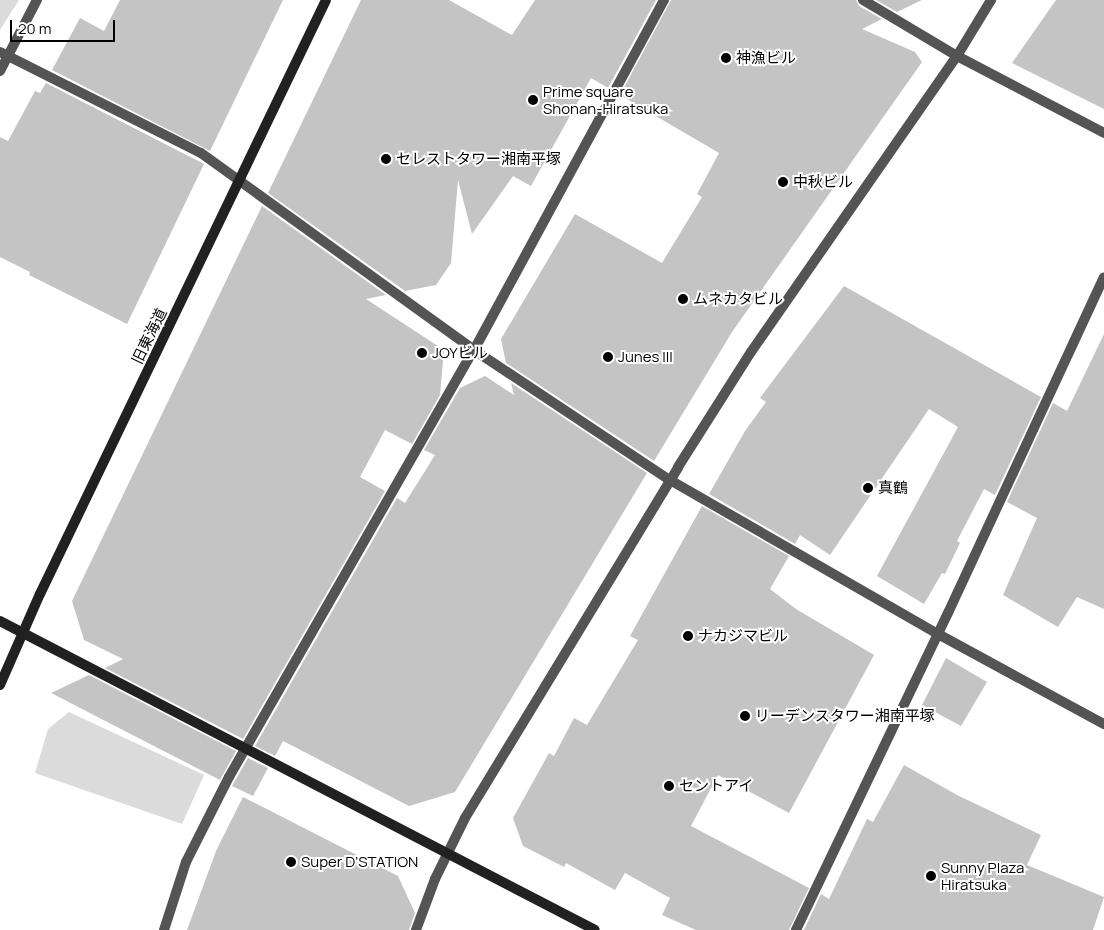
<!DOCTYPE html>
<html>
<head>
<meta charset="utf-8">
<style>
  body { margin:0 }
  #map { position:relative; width:1104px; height:930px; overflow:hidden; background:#fff; font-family:Manrope,"Noto Sans JP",sans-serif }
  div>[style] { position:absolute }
  .green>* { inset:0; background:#dbdbdb }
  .building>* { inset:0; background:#c4c4c4 }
  .street>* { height:10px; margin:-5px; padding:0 5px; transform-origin:5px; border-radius:5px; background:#545454 }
  .secondary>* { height:10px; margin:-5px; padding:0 5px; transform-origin:5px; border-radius:5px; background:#212121 }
  .dots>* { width:14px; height:14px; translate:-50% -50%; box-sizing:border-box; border:2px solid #fff; border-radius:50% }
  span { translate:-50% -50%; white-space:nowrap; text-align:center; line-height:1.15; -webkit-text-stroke:4px #fff; paint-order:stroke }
  .poi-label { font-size:15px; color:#000 }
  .left { translate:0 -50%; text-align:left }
  .street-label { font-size:15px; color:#000 }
  .scale { position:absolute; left:10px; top:20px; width:105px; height:22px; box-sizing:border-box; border:2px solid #000; border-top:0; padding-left:6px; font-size:15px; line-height:18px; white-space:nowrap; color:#000; -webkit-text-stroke:4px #fff; paint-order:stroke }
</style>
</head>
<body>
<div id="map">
  <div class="green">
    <div style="clip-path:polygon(0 0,19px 0,0 30px)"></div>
    <div style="clip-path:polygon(69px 712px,204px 775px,182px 824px,35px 773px,48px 729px)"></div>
  </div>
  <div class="building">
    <div style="clip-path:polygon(120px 0,283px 0,210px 151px,52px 70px,80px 18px,104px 31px)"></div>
    <div style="clip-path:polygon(361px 0,449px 0,512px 35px,535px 0,656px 0,608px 88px,591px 78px,531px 186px,513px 176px,472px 234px,458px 180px,451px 263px,436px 285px,405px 291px,268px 193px)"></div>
    <div style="clip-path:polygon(671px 0,856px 0,859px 6px,882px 19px,862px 29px,915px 52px,922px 62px,732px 332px,654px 461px,506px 363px,501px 339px,575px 214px,662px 263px,702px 197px,697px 194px,719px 153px,620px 95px)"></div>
    <div style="clip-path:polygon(876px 0,922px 0,897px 12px)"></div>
    <div style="clip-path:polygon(1056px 0,1104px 0,1104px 109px,1012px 63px)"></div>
    <div style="clip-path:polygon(46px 83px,204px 164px,127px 324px,29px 275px,30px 272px,0 257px,0 137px,8px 141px,35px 91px,40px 93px)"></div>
    <div style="clip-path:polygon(262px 206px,386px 295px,366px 299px,444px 350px,440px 395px,412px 444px,385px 430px,360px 477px,385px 491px,243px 739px,105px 668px,123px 659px,84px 640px,72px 601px)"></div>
    <div style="clip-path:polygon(844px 286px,1041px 397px,995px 495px,984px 489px,957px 541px,960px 543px,945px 574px,942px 573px,924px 604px,877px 576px,958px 427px,929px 409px,830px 555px,800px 535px,795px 544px,709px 494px,745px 431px,766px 402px,760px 398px)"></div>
    <div style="clip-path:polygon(1104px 334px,1104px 609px,1077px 597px,1058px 627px,1003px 595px,1037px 518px,1007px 502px,1053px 403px,1067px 411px)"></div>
    <div style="clip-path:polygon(485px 376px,514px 395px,511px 383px,647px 473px,455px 792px,409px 806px,283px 741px,275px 756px,255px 746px,397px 498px,405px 503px,435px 455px,424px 450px,460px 388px)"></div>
    <div style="clip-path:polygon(702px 506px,789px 556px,770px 589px,796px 609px,874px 655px,789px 813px,718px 775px,691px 826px,809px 888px,789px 930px,696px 930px,662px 915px,670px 898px,625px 873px,615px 890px,566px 863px,564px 867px,523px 846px,513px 818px,549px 753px,554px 756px,574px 718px,587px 725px,638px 640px,630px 636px)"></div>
    <div style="clip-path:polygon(946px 658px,987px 682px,961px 726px,922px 705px)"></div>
    <div style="clip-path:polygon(89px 675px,236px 751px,220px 780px,51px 693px)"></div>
    <div style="clip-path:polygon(248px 758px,268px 768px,253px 796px,232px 786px)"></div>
    <div style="clip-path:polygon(904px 765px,957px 795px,1041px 835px,1027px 865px,1104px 897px,1093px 930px,804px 930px,821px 894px,829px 899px,867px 819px,873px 822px)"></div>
    <div style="clip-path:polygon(243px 797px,398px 876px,415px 913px,409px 930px,187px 930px,216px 851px)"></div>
  </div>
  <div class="street">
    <div style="left:863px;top:0;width:109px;rotate:30.8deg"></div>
    <div style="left:957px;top:56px;width:166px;rotate:27.6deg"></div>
    <div style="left:0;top:52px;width:225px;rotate:26.7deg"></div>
    <div style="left:201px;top:153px;width:337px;rotate:35.8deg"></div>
    <div style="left:474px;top:350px;width:235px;rotate:33.6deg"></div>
    <div style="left:670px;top:480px;width:309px;rotate:29.9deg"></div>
    <div style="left:938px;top:634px;width:189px;rotate:28.5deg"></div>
    <div style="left:0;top:71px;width:80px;rotate:-62.5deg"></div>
    <div style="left:164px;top:930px;width:71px;rotate:-72.1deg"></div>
    <div style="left:186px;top:862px;width:95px;rotate:-63.2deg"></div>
    <div style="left:229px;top:777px;width:492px;rotate:-60.2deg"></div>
    <div style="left:474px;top:350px;width:398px;rotate:-61.5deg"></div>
    <div style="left:416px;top:930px;width:54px;rotate:-69.6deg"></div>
    <div style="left:435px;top:879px;width:68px;rotate:-63.8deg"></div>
    <div style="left:465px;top:818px;width:411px;rotate:-58.7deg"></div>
    <div style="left:678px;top:467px;width:136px;rotate:-57.6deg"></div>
    <div style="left:751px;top:352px;width:361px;rotate:-55.2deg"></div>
    <div style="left:957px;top:56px;width:66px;rotate:-58.7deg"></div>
    <div style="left:796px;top:930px;width:352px;rotate:-64.4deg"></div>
    <div style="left:948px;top:613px;width:370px;rotate:-65.1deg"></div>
  </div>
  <div class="secondary">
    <div style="left:0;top:621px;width:670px;rotate:27.44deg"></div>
    <div style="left:0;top:685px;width:99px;rotate:-66.3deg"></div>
    <div style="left:40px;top:594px;width:659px;rotate:-64.29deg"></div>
  </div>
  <div class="dots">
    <div style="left:726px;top:58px;background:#000"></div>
    <div style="left:533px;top:100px;background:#000"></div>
    <div style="left:386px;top:159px;background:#000"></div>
    <div style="left:783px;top:182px;background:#000"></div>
    <div style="left:683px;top:299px;background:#000"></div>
    <div style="left:422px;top:353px;background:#000"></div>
    <div style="left:608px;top:357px;background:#000"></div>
    <div style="left:868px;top:488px;background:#000"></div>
    <div style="left:688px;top:636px;background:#000"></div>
    <div style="left:745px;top:716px;background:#000"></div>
    <div style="left:669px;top:786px;background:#000"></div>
    <div style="left:291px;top:862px;background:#000"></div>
    <div style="left:931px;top:876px;background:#000"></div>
  </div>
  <div class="poi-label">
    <span class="left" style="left:736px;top:58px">神漁ビル</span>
    <span class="left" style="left:543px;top:100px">Prime square<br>Shonan-Hiratsuka</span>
    <span class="left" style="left:396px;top:159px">セレストタワー湘南平塚</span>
    <span class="left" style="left:793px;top:182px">中秋ビル</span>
    <span class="left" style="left:693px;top:299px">ムネカタビル</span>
    <span class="left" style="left:432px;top:353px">JOYビル</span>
    <span class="left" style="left:618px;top:357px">Junes III</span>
    <span class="left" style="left:878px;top:488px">真鶴</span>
    <span class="left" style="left:698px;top:636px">ナカジマビル</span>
    <span class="left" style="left:755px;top:716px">リーデンスタワー湘南平塚</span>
    <span class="left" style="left:679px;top:786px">セントアイ</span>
    <span class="left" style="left:301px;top:862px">Super D'STATION</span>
    <span class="left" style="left:941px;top:876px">Sunny Plaza<br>Hiratsuka</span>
  </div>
  <div class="street-label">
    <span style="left:149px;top:336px;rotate:-64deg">旧東海道</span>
  </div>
  <div class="scale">20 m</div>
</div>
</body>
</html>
